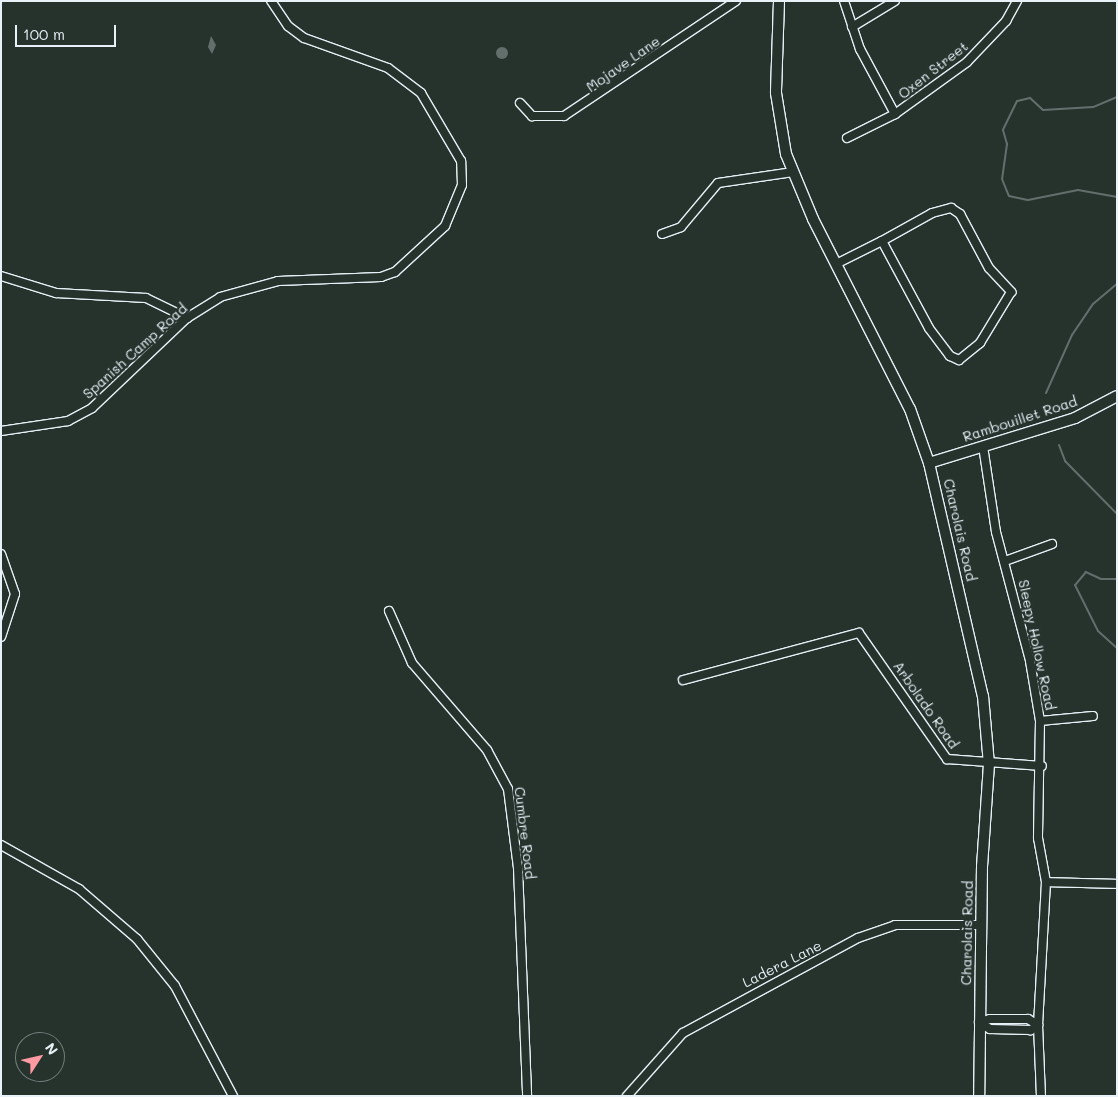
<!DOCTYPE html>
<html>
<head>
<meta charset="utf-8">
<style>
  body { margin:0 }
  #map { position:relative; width:1118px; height:1097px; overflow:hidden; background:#26332d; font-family:Mali,sans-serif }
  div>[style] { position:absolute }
  .water>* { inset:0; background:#636f6d }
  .round { border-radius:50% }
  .stream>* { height:2px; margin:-1px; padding:0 1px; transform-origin:1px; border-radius:1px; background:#636f6d }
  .roads { filter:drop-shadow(1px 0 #e8f1f8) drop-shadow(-1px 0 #e8f1f8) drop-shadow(0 1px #e8f1f8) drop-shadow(0 -1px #e8f1f8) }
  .minor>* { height:8px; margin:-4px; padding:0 4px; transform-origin:4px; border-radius:4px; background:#26332d }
  .tertiary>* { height:10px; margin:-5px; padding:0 5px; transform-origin:5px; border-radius:5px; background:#26332d }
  span { translate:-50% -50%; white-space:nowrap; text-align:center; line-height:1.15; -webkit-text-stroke:5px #26332d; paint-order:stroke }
  .street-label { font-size:14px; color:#e8f1f8 }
  .frame { position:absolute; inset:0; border:2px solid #e8f1f8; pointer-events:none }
  .north { position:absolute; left:15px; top:1032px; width:50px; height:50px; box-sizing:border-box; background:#26332d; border:1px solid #747f7e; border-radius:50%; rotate:55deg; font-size:14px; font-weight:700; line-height:20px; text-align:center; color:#e8f1f8 }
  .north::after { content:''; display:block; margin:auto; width:18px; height:22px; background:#ff9aa2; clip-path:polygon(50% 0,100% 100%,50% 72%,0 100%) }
  .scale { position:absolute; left:15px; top:25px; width:101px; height:22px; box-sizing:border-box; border:2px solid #e8f1f8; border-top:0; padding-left:6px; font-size:15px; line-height:18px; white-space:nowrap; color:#e8f1f8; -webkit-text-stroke:4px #26332d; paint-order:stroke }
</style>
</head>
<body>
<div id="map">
  <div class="water">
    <div style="clip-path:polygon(211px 36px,216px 45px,212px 54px,208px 47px)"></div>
    <div class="round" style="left:496px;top:47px;width:12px;height:12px"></div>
  </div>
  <div class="stream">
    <div style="left:1117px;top:97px;width:26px;rotate:157deg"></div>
    <div style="left:1093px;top:107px;width:50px;rotate:176.6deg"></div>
    <div style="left:1043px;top:110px;width:18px;rotate:-137deg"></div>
    <div style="left:1030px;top:98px;width:13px;rotate:167deg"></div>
    <div style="left:1017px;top:101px;width:32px;rotate:116deg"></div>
    <div style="left:1003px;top:130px;width:15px;rotate:74deg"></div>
    <div style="left:1007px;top:144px;width:35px;rotate:98deg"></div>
    <div style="left:1002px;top:179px;width:18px;rotate:68deg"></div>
    <div style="left:1009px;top:196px;width:19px;rotate:12deg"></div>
    <div style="left:1028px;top:200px;width:51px;rotate:-11.3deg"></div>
    <div style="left:1078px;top:190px;width:40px;rotate:10deg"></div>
    <div style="left:1046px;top:393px;width:64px;rotate:-65.9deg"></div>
    <div style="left:1072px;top:335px;width:37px;rotate:-56deg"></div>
    <div style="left:1093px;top:304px;width:31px;rotate:-40deg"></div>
    <div style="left:1059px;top:445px;width:17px;rotate:69deg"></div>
    <div style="left:1065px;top:461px;width:74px;rotate:45.5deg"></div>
    <div style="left:1117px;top:579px;width:16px;rotate:180deg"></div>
    <div style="left:1101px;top:579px;width:17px;rotate:-155deg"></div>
    <div style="left:1086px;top:572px;width:17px;rotate:130deg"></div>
    <div style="left:1075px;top:585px;width:51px;rotate:63.4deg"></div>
    <div style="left:1098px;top:631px;width:25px;rotate:42deg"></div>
  </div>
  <div class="roads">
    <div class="minor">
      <div style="left:844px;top:1px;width:51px;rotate:71.6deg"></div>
      <div style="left:860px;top:49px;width:74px;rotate:61.7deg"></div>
      <div style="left:852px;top:27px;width:50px;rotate:-31.2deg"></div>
      <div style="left:520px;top:103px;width:18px;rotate:47deg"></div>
      <div style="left:532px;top:116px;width:32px"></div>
      <div style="left:564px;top:116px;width:207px;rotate:-33.8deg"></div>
      <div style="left:847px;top:138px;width:54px;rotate:-26.6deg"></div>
      <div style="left:895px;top:114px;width:89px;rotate:-35.8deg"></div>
      <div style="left:967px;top:62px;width:57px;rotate:-46.4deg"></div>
      <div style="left:1006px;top:21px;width:23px;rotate:-61deg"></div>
      <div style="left:951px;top:208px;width:11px;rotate:34deg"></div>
      <div style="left:960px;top:214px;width:61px;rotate:61.8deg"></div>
      <div style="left:989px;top:268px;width:33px;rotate:47deg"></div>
      <div style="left:1011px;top:292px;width:60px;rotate:121.3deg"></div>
      <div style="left:980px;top:343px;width:27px;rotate:141deg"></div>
      <div style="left:959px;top:360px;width:10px;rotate:-156deg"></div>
      <div style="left:950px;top:356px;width:35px;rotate:-127deg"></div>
      <div style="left:929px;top:328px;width:99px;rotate:-118.4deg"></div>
      <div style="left:882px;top:241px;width:57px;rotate:-29.2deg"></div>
      <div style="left:932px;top:213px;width:20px;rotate:-15deg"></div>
      <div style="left:662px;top:234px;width:20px;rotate:-20deg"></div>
      <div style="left:681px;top:227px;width:57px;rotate:-49.9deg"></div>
      <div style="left:718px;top:183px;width:76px;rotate:-8.3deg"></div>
      <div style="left:836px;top:264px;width:51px;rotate:-26.6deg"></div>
      <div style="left:1px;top:276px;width:58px;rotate:17.2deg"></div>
      <div style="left:56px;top:293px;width:90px;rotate:3.2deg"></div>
      <div style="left:146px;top:298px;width:46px;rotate:26deg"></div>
      <div style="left:1px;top:431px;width:68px;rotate:-8.5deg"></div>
      <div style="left:68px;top:421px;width:27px;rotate:-28deg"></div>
      <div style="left:92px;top:408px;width:131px;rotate:-43.5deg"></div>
      <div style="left:187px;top:318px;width:39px;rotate:-32deg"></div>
      <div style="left:220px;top:297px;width:60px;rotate:-15.4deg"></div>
      <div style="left:278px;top:281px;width:103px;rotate:-2.2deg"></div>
      <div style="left:381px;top:277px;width:15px;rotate:-20deg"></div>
      <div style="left:395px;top:272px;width:68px;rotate:-42.6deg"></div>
      <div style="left:445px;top:226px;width:44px;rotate:-67.5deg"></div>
      <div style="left:462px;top:185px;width:24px;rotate:-92deg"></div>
      <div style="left:461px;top:161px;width:79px;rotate:-120.5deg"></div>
      <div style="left:421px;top:93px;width:41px;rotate:-142.9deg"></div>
      <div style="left:388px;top:68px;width:89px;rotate:-160.3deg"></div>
      <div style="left:304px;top:38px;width:20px;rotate:-143deg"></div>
      <div style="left:288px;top:26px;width:30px;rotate:-124deg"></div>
      <div style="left:983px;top:446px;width:87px;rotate:81.4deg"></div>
      <div style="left:996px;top:532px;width:133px;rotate:75.2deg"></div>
      <div style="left:1030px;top:661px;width:61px;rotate:80.5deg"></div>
      <div style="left:1040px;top:721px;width:117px;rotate:91deg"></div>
      <div style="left:1038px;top:838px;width:45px;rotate:79.7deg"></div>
      <div style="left:1046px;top:882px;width:143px;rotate:93.2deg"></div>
      <div style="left:1038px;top:1025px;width:71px;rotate:87.6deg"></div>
      <div style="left:1px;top:554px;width:42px;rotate:70.7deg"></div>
      <div style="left:15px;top:594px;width:45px;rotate:108deg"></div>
      <div style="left:1005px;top:561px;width:50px;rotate:-19.9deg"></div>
      <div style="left:389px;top:611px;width:57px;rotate:66.1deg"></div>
      <div style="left:412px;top:663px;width:115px;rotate:49.2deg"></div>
      <div style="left:487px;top:750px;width:44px;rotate:61.7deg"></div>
      <div style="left:508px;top:789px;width:80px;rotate:82.8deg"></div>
      <div style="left:518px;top:868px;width:228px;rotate:87.7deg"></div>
      <div style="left:683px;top:680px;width:182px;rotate:-15deg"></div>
      <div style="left:859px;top:633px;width:154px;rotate:55.1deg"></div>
      <div style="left:947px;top:759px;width:95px;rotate:4.2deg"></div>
      <div style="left:1040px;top:721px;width:53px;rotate:-5.4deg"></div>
      <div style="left:1px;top:845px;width:90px;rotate:29.4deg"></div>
      <div style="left:79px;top:889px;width:77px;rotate:40.8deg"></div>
      <div style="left:137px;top:939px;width:60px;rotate:51deg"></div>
      <div style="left:175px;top:986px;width:124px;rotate:62.2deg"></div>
      <div style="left:1046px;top:882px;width:71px;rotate:1.6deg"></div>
      <div style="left:990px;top:1019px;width:38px"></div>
      <div style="left:1028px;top:1019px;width:12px;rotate:31deg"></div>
      <div style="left:1038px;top:1025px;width:9px;rotate:144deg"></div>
      <div style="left:1031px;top:1030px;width:41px;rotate:-178.6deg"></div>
      <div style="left:990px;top:1029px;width:13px;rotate:-148deg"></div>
      <div style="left:979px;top:1022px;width:11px;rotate:-15deg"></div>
      <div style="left:627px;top:1096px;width:84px;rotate:-48.4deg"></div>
      <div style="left:683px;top:1033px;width:199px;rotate:-28.5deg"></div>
      <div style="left:858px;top:938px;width:39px;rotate:-19deg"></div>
      <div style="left:895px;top:925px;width:86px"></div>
    </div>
    <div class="tertiary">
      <div style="left:779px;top:1px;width:92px;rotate:91.9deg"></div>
      <div style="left:776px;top:93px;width:62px;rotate:80.7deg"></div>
      <div style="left:786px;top:154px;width:70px;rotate:67.4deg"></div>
      <div style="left:813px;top:219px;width:213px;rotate:63deg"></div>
      <div style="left:910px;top:409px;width:57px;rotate:70.6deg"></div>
      <div style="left:929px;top:463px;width:239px;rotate:77deg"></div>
      <div style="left:983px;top:696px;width:68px;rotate:85deg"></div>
      <div style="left:989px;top:764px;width:102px;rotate:93.9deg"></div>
      <div style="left:982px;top:866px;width:230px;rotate:90.7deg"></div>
      <div style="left:929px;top:463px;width:153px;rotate:-17.1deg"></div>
      <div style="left:1075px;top:418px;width:47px;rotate:-27.6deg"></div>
    </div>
  </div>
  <div class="street-label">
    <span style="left:623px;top:64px;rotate:-35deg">Mojave Lane</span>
    <span style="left:933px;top:70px;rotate:-38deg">Oxen Street</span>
    <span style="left:135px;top:351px;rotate:-42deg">Spanish Camp Road</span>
    <span style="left:1020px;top:419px;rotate:-18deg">Rambouillet Road</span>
    <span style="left:960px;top:530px;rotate:77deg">Charolais Road</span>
    <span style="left:1037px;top:645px;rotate:78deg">Sleepy Hollow Road</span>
    <span style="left:926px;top:705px;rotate:55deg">Arbolado Road</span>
    <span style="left:525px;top:833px;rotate:83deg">Cumbre Road</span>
    <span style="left:967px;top:933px;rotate:-89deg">Charolais Road</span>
    <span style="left:782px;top:964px;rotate:-27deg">Ladera Lane</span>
  </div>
  <div class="frame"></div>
  <div class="north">N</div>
  <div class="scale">100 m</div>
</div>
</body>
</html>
